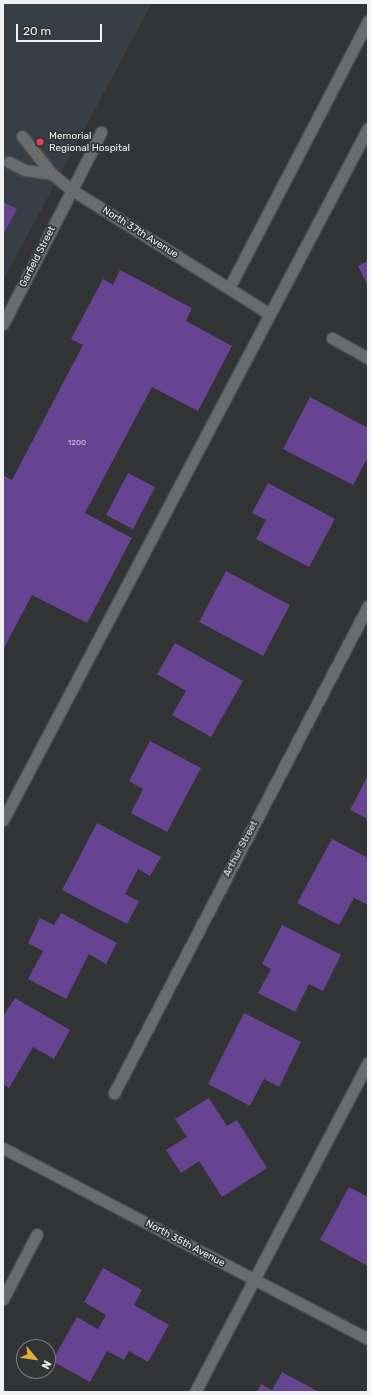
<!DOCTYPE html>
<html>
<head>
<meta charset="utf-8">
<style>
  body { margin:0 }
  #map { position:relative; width:371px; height:1395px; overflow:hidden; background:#313335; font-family:Rubik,sans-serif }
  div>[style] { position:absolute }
  .built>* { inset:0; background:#383e45 }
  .building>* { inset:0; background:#664491 }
  .roads { filter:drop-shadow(1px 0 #4d4e50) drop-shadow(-1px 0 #4d4e50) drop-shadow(0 1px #4d4e50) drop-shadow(0 -1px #4d4e50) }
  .service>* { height:11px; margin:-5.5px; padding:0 5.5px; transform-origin:5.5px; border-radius:5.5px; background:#696b6d }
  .minor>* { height:11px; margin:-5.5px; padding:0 5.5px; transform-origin:5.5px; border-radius:5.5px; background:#696b6d }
  .tertiary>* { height:11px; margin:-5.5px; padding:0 5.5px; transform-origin:5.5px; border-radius:5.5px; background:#696b6d }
  .dots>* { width:11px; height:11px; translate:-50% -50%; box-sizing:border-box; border:2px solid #313335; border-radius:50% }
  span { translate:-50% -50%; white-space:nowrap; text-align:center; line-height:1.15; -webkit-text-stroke:3.5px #313335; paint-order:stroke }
  .number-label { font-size:8px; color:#cec6da }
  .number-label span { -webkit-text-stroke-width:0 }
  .poi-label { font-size:10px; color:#f0f1f3 }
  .left { translate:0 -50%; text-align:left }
  .street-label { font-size:10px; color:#f0f1f3 }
  .frame { position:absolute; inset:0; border:4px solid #f0f1f3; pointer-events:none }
  .north { position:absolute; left:16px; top:1339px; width:40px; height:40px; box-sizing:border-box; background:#313335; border:1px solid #7d7f81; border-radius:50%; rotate:119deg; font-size:11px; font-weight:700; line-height:16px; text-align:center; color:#f0f1f3 }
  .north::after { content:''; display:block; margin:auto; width:14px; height:18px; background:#e3ae34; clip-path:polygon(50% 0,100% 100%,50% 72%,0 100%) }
  .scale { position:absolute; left:16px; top:24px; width:86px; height:18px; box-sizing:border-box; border:2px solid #f0f1f3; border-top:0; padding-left:5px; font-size:12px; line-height:14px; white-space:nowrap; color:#f0f1f3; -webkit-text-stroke:3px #313335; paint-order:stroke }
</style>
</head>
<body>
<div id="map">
  <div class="built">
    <div style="clip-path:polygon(3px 3px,152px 3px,3px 281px)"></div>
  </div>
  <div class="building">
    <div style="clip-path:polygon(3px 202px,17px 209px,3px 235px)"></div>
    <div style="clip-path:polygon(368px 261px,368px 286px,358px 266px)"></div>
    <div style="clip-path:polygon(120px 270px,192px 308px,186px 321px,232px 346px,198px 411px,152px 387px,85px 513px,132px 538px,87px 623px,32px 595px,3px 650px,3px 475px,12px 480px,83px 345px,71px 339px,103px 279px,113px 285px)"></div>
    <div style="clip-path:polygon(310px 397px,368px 428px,368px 457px,353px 485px,283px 449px)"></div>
    <div style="clip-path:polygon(128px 473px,155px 487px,133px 529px,106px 515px)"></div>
    <div style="clip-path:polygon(268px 483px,335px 519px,309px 567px,256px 539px,266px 520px,252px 513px)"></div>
    <div style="clip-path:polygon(226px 571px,290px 605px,263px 656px,199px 622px)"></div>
    <div style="clip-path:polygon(175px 643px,243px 681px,211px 737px,172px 715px,186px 691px,157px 674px)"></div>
    <div style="clip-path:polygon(150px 741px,201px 768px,167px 832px,131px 813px,143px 789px,129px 781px)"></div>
    <div style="clip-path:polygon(368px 775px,368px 819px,350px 810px)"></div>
    <div style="clip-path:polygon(97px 823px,161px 857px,150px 876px,138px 869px,125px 894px,139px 901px,127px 924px,62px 890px)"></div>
    <div style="clip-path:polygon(332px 839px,368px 858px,368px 905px,354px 898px,339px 925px,297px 903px)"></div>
    <div style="clip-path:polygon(61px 913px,117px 943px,106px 964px,89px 954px,66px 999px,28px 979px,43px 951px,28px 943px,40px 918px,54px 925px)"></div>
    <div style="clip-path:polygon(282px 925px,341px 955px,323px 991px,309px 984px,295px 1012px,258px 993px,271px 969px,262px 964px)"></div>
    <div style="clip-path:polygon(15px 998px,70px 1030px,54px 1059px,33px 1047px,9px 1088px,3px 1084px,3px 1016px)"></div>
    <div style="clip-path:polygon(244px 1013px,301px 1042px,279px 1087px,264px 1079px,250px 1106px,208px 1084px)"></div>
    <div style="clip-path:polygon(209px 1098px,227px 1126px,237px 1120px,267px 1168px,222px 1197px,199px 1161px,181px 1173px,166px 1150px,187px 1137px,175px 1119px)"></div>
    <div style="clip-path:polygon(349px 1187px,368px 1197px,368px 1266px,320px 1240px)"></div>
    <div style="clip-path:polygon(103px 1268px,142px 1290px,134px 1305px,169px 1325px,148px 1362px,129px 1351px,124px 1360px,107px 1351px,90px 1382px,52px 1361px,77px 1317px,98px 1329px,106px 1315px,84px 1302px)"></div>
    <div style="clip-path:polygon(282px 1372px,319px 1392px,257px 1392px,261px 1384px,272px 1390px)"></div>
  </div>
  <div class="roads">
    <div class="service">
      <div style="left:22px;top:136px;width:48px;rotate:51.7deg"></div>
      <div style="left:9px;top:162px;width:18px;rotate:27deg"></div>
      <div style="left:25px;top:170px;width:27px;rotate:8deg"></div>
      <div style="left:52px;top:174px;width:26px;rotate:39deg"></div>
      <div style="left:72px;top:190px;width:65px;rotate:-63.4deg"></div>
      <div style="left:229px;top:288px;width:301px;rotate:-62.5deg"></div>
      <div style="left:3px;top:820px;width:782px;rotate:-62.19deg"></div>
      <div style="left:195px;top:1392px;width:372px;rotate:-62.3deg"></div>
    </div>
    <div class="minor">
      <div style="left:3px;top:324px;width:151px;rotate:-62.8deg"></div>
      <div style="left:72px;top:190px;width:231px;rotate:32.1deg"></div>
      <div style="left:332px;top:338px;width:41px;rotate:29.1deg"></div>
      <div style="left:114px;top:1093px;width:549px;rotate:-62.46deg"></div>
      <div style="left:3px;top:1299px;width:73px;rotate:-62.4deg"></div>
    </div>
    <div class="tertiary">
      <div style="left:3px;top:1148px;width:412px;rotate:27.6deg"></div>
    </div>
  </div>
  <div class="dots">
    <div style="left:40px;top:142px;background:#e0444e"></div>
  </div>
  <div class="number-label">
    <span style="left:77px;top:443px">1200</span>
  </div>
  <div class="poi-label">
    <span class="left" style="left:49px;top:142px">Memorial<br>Regional Hospital</span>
  </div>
  <div class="street-label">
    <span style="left:140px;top:233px;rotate:32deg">North 37th Avenue</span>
    <span style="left:38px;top:257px;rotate:-63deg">Garfield Street</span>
    <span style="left:241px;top:849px;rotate:-62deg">Arthur Street</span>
    <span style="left:185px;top:1244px;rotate:28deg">North 35th Avenue</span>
  </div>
  <div class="frame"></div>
  <div class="north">N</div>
  <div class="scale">20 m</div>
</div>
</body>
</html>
